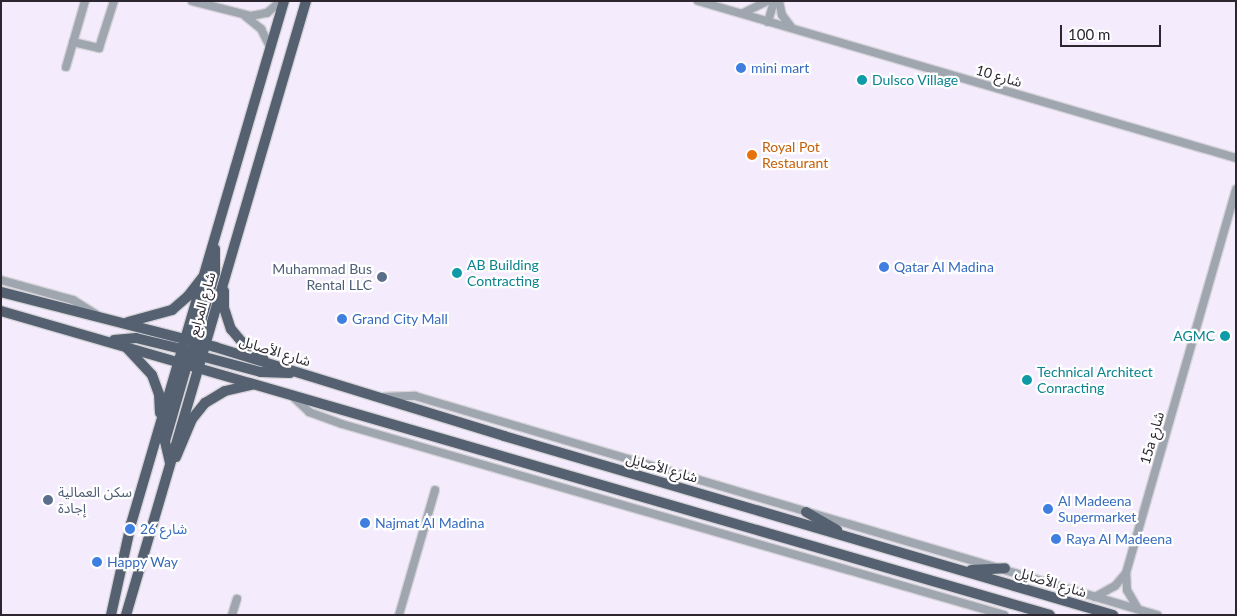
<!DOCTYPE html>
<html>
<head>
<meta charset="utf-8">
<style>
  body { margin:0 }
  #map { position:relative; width:1237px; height:616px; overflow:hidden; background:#fcfafe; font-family:Lato,"Noto Sans Arabic",sans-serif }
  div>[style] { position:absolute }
  .built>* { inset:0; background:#f4ebfd }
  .roads { filter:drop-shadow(1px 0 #d6d4d9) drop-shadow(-1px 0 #d6d4d9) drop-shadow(0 1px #d6d4d9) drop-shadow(0 -1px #d6d4d9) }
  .minor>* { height:8px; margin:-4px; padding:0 4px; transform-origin:4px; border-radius:4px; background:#9fa6af }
  .major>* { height:10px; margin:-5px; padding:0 5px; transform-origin:5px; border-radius:5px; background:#556170 }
  .dots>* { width:14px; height:14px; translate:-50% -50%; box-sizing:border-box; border:2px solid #fff; border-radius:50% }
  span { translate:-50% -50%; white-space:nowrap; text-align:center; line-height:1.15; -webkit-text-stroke:4.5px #fff; paint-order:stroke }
  .shop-label { font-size:14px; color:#366cbe }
  .left { translate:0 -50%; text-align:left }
  .street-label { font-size:14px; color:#2b262f }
  .culture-label { font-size:14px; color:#0d838f }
  .right { translate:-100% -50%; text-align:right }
  .food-label { font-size:14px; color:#c56008 }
  .service-label { font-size:14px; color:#4e5e75 }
  .frame { position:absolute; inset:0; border:2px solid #2b262f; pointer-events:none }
  .scale { position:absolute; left:1060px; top:25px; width:101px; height:22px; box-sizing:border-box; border:2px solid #2b262f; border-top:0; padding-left:6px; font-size:15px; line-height:18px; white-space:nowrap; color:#2b262f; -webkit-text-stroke:4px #fff; paint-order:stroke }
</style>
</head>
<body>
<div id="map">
  <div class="built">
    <div style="clip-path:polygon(1px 1px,1236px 1px,1236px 615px,1px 615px)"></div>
  </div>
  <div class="roads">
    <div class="minor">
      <div style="left:192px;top:1px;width:61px;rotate:14.3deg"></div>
      <div style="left:251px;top:16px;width:16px;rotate:-11deg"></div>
      <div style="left:267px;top:13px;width:18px;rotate:-41deg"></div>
      <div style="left:698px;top:1px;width:560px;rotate:16.27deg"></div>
      <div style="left:779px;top:1px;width:14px;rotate:78deg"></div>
      <div style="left:782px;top:15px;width:15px;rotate:53deg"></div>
      <div style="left:743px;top:13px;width:28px;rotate:-26deg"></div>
      <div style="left:245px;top:16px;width:21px;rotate:39deg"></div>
      <div style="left:261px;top:29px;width:20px;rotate:63deg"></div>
      <div style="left:768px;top:22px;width:22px;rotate:-74deg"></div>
      <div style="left:73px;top:42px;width:27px;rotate:13deg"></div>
      <div style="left:99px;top:48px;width:49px;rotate:-72.3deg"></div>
      <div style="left:66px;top:67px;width:69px;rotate:-73.9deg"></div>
      <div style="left:1px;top:280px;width:75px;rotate:15.5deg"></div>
      <div style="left:73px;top:300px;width:31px;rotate:32deg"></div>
      <div style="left:291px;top:395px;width:25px;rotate:43deg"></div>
      <div style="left:309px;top:412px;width:35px;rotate:20deg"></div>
      <div style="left:342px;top:424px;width:689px;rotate:16.09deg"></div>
      <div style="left:381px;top:397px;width:34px;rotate:-2deg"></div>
      <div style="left:415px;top:396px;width:774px;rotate:16.44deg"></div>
      <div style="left:1095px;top:597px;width:23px;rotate:-29deg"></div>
      <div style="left:1115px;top:586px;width:17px;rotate:-50deg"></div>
      <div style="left:1138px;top:609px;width:22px;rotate:-120deg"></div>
      <div style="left:1127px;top:590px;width:17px;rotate:-93deg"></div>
      <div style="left:1126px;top:573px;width:399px;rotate:-74deg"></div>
      <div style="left:232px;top:615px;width:17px;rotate:-73deg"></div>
      <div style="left:399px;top:615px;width:130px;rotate:-73.9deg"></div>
    </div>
    <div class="major">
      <div style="left:224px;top:291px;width:17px;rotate:90deg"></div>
      <div style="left:224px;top:308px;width:22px;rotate:72deg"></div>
      <div style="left:231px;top:329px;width:23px;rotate:50deg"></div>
      <div style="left:246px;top:347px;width:20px;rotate:30deg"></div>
      <div style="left:1px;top:292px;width:221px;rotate:14.4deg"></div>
      <div style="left:215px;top:347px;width:302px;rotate:17.1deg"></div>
      <div style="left:504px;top:436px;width:635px;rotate:16.38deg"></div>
      <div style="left:1px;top:311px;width:1092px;rotate:16.16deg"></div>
      <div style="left:128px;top:322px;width:46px;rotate:-15.3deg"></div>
      <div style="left:172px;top:310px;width:21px;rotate:-41deg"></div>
      <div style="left:188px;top:296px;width:23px;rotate:-52deg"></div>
      <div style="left:114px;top:340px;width:22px;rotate:-5deg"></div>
      <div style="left:136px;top:338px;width:56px;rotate:13.5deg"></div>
      <div style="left:126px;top:347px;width:38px;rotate:47deg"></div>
      <div style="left:152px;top:375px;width:20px;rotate:70deg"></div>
      <div style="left:159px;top:394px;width:19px;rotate:87deg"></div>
      <div style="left:197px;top:355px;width:66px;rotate:14.9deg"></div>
      <div style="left:261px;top:372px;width:29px;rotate:2deg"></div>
      <div style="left:197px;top:365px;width:19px;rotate:-99deg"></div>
      <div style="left:194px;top:346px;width:76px;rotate:-74deg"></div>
      <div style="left:215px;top:273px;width:24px;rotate:-90deg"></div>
      <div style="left:176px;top:457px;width:41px;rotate:-67.2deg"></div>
      <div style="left:192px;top:419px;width:21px;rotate:-51deg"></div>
      <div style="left:205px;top:403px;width:23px;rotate:-31deg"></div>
      <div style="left:225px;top:391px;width:28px;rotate:-13deg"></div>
      <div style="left:170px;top:463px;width:23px;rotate:-103deg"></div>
      <div style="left:165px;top:441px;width:86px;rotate:-73.9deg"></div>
      <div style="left:806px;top:512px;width:36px;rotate:30deg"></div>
      <div style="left:971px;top:570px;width:34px;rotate:-3deg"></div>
      <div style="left:111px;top:615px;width:93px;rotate:-77.6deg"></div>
      <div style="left:131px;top:524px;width:545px;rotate:-73.69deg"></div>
      <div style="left:126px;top:615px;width:640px;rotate:-73.66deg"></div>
    </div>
  </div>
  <div class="dots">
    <div style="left:741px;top:68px;background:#3f7fe0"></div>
    <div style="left:862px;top:80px;background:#0f9aa8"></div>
    <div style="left:752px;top:155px;background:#e8710a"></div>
    <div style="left:884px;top:267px;background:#3f7fe0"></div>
    <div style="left:457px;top:273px;background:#0f9aa8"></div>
    <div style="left:382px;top:277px;background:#5c6f8a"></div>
    <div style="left:342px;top:319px;background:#3f7fe0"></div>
    <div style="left:1225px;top:336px;background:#0f9aa8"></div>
    <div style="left:1027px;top:380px;background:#0f9aa8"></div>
    <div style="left:48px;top:500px;background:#5c6f8a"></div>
    <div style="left:1048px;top:509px;background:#3f7fe0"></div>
    <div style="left:365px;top:523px;background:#3f7fe0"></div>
    <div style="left:130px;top:529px;background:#3f7fe0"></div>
    <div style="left:1056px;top:539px;background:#3f7fe0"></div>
    <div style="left:97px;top:562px;background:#3f7fe0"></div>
  </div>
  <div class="shop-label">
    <span class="left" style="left:751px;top:68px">mini mart</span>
    <span class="left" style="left:894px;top:267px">Qatar Al Madina</span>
    <span class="left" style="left:352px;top:319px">Grand City Mall</span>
    <span class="left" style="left:1058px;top:509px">Al Madeena<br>Supermarket</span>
    <span class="left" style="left:375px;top:523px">Najmat Al Madina</span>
    <span class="left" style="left:140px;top:529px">شارع 26</span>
    <span class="left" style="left:1066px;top:539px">Raya Al Madeena</span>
    <span class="left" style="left:107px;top:562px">Happy Way</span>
  </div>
  <div class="street-label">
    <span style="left:999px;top:76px;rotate:16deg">شارع 10</span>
    <span style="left:202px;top:304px;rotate:-74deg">شارع المرابع</span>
    <span style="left:275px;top:351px;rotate:17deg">شارع الأصايل</span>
    <span style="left:1152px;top:438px;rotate:-74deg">15a شارع</span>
    <span style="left:662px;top:468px;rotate:16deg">شارع الأصايل</span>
    <span style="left:1051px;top:582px;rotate:17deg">شارع الأصايل</span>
  </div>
  <div class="culture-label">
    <span class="left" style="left:872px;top:80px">Dulsco Village</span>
    <span class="left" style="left:467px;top:273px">AB Building<br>Contracting</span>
    <span class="right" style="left:1215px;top:336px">AGMC</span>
    <span class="left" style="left:1037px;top:380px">Technical Architect<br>Conracting</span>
  </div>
  <div class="food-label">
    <span class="left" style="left:762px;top:155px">Royal Pot<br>Restaurant</span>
  </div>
  <div class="service-label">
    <span class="right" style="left:372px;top:277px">Muhammad Bus<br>Rental LLC</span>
    <span class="left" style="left:58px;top:500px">سكن العمالية<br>إجادة</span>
  </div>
  <div class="frame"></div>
  <div class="scale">100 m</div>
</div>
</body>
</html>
